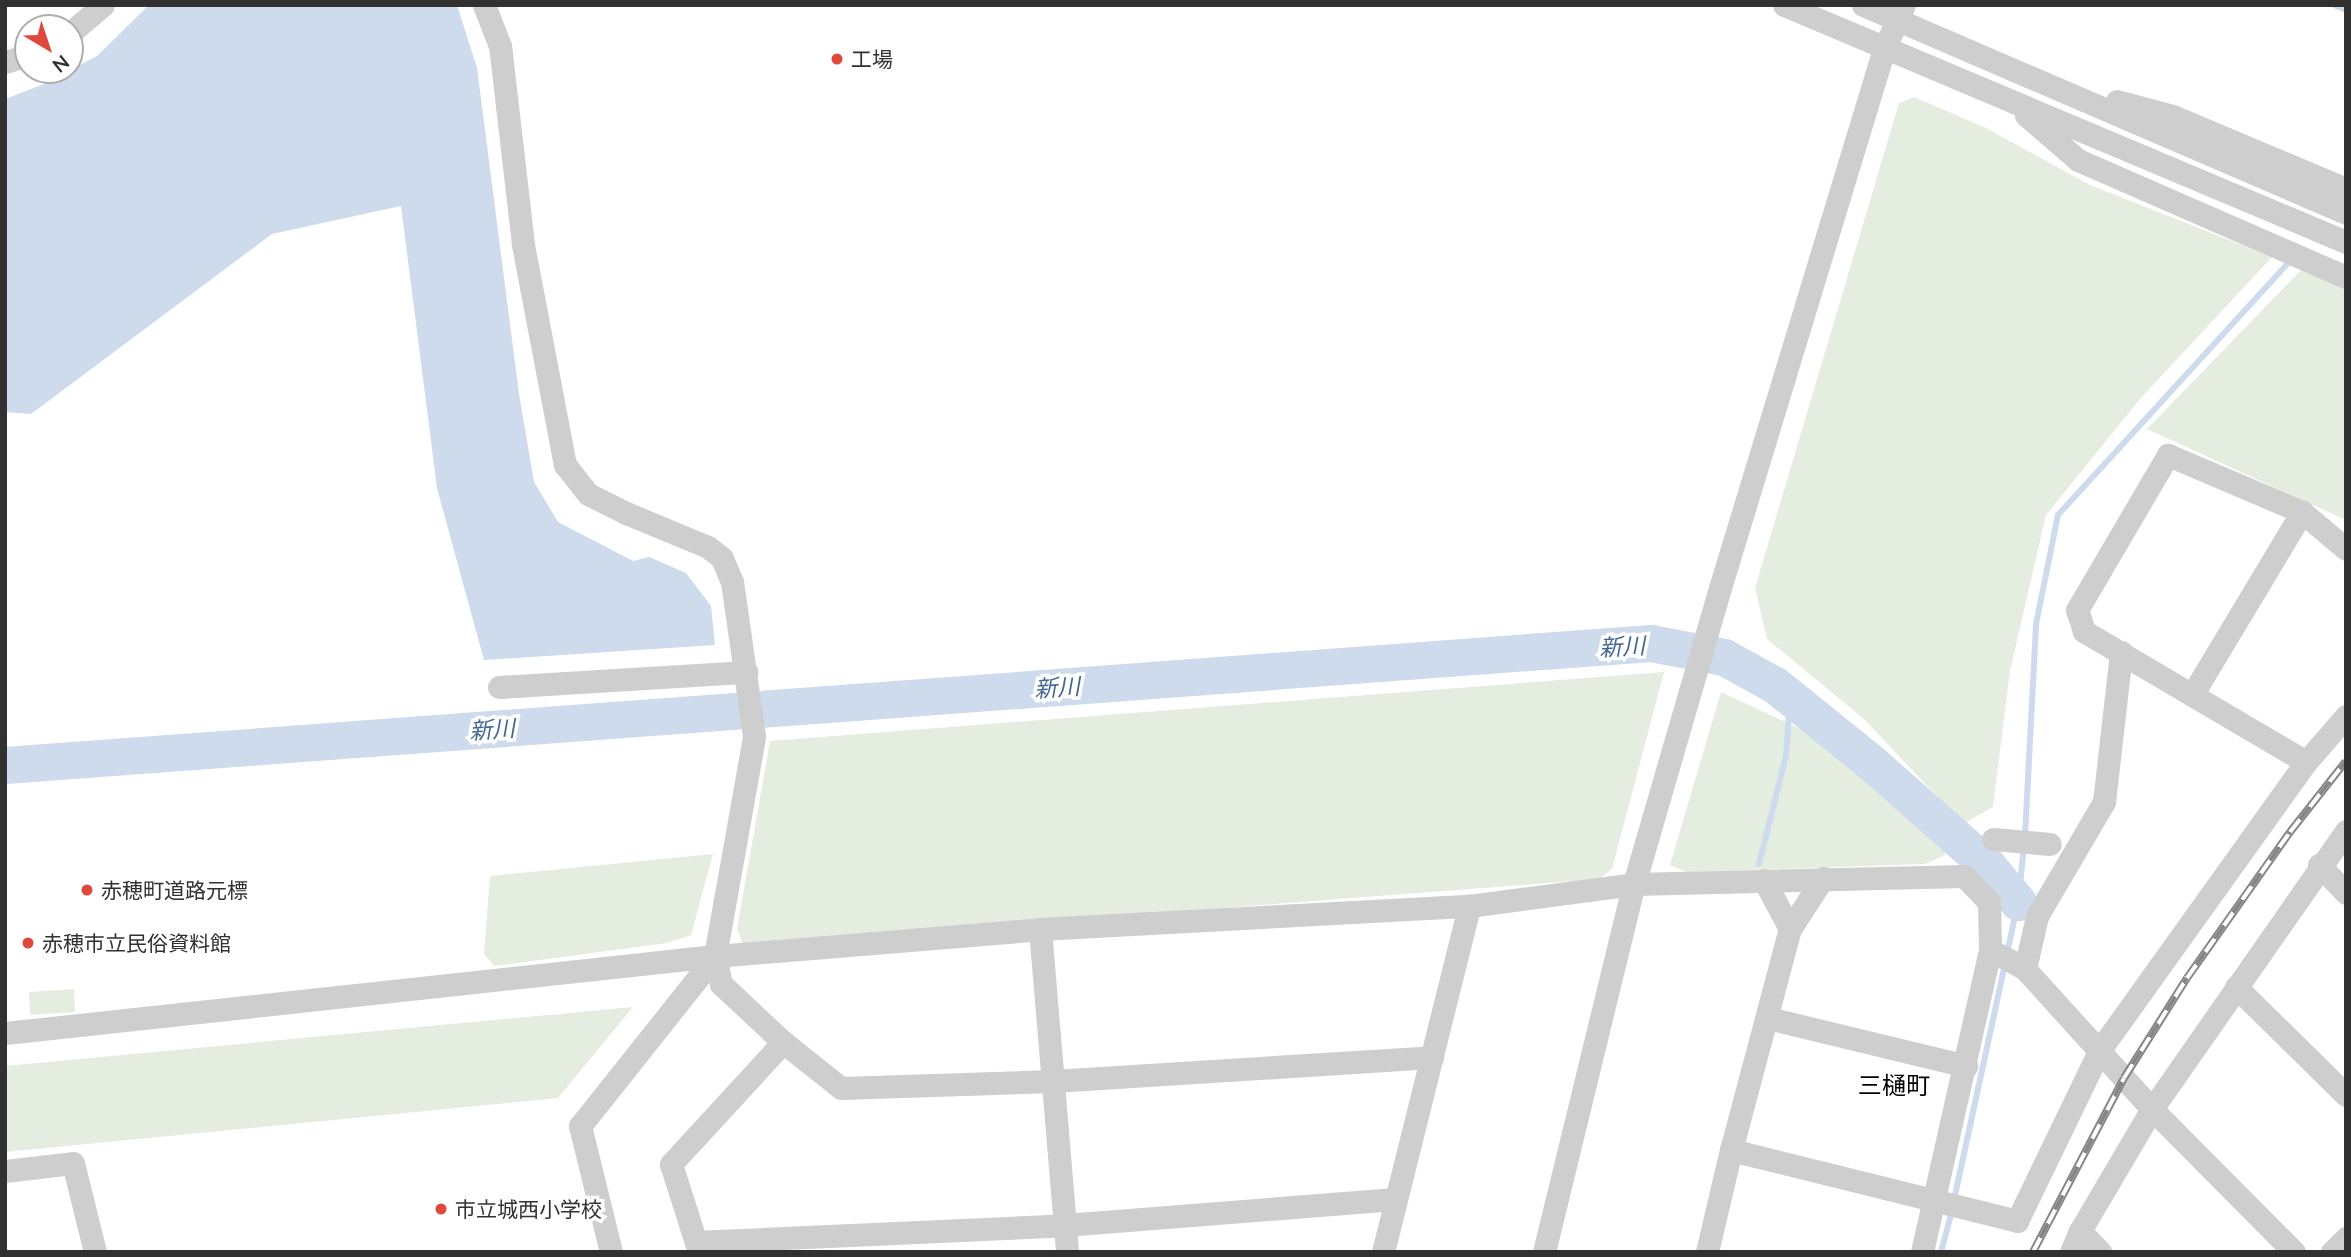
<!DOCTYPE html>
<html>
<head>
<meta charset="utf-8">
<style>
  body { margin:0 }
  #map { position:relative; width:2351px; height:1257px; overflow:hidden; background:#fff; font-family:Lato,"Noto Sans JP",sans-serif }
  div>[style] { position:absolute }
  .green>* { inset:0; background:#e5ede0 }
  .water>* { inset:0; background:#cddbec }
  .stream>* { height:6px; margin:-3px; padding:0 3px; transform-origin:3px; border-radius:3px; background:#cddbec }
  .river>* { height:37px; margin:-18.5px; padding:0 18.5px; transform-origin:18.5px; border-radius:18.5px; background:#cddbec }
  .minor>* { height:23px; margin:-11.5px; padding:0 11.5px; transform-origin:11.5px; border-radius:11.5px; background:#cecece }
  .rail>* { height:8px; margin-top:-4px; transform-origin:0; background:repeating-linear-gradient(90deg,#fff 0 16px,#868686 0 32px); box-sizing:border-box; border-block:2px solid #868686 }
  .dots>* { width:19px; height:19px; translate:-50% -50%; box-sizing:border-box; border:4px solid #fff; border-radius:50% }
  span { translate:-50% -50%; white-space:nowrap; text-align:center; line-height:1.15; -webkit-text-stroke:7px #fff; paint-order:stroke }
  .poi-label { font-size:21px; color:#313131 }
  .left { translate:0 -50%; text-align:left }
  .water-label { font-size:23px; color:#416691; font-style:italic }
  .quarter-label { font-size:24px; color:#000 }
  .frame { position:absolute; inset:0; border:7px solid #313131; pointer-events:none }
  .north { position:absolute; left:14px; top:14px; width:70px; height:70px; box-sizing:border-box; background:#fff; border:2px solid #adadad; border-radius:50%; rotate:141deg; font-size:19px; font-weight:700; line-height:28px; text-align:center; color:#313131 }
  .north::after { content:''; display:block; margin:auto; width:24px; height:32px; background:#df493c; clip-path:polygon(50% 0,100% 100%,50% 72%,0 100%) }
</style>
</head>
<body>
<div id="map">
  <div class="green">
    <div style="clip-path:polygon(1914px 97px,1986px 128px,2090px 185px,2272px 257px,2140px 399px,2046px 515px,2010px 671px,1993px 807px,1963px 824px,1864px 719px,1767px 639px,1755px 588px,1899px 103px)"></div>
    <div style="clip-path:polygon(2302px 269px,2346px 287px,2346px 520px,2147px 429px)"></div>
    <div style="clip-path:polygon(1664px 672px,1612px 869px,1599px 879px,743px 945px,737px 929px,770px 741px)"></div>
    <div style="clip-path:polygon(1721px 692px,1807px 732px,1885px 788px,1941px 841px,1945px 855px,1925px 864px,1686px 872px,1670px 865px)"></div>
    <div style="clip-path:polygon(713px 854px,691px 935px,667px 943px,494px 966px,484px 954px,490px 876px)"></div>
    <div style="clip-path:polygon(74px 989px,75px 1012px,30px 1015px,29px 992px)"></div>
    <div style="clip-path:polygon(633px 1007px,558px 1098px,5px 1152px,5px 1066px)"></div>
  </div>
  <div class="water">
    <div style="clip-path:polygon(149px 5px,457px 5px,477px 68px,519px 394px,534px 482px,558px 522px,633px 561px,649px 557px,686px 573px,711px 606px,715px 645px,484px 660px,437px 488px,401px 206px,272px 234px,31px 414px,5px 412px,5px 99px,44px 84px,97px 56px)"></div>
  </div>
  <div class="stream">
    <div style="left:2334px;top:5px;width:13px;rotate:23deg"></div>
    <div style="left:2025px;top:836px;width:212px;rotate:-87deg"></div>
    <div style="left:2036px;top:624px;width:111px;rotate:-78.6deg"></div>
    <div style="left:2058px;top:515px;width:348px;rotate:-47.6deg"></div>
    <div style="left:1759px;top:864px;width:111px;rotate:-76deg"></div>
    <div style="left:1786px;top:756px;width:59px;rotate:-86.1deg"></div>
    <div style="left:2007px;top:954px;width:53px;rotate:-78.1deg"></div>
    <div style="left:2018px;top:902px;width:55px;rotate:-83.8deg"></div>
    <div style="left:1954px;top:1200px;width:241px;rotate:-77.8deg"></div>
    <div style="left:1941px;top:1252px;width:42px;rotate:-75deg"></div>
  </div>
  <div class="river">
    <div style="left:5px;top:765px;width:1651px;rotate:-4.24deg"></div>
    <div style="left:1651px;top:643px;width:74px;rotate:10.9deg"></div>
    <div style="left:1724px;top:657px;width:58px;rotate:28.8deg"></div>
    <div style="left:1775px;top:685px;width:127px;rotate:38.9deg"></div>
    <div style="left:1874px;top:765px;width:152px;rotate:41.5deg"></div>
    <div style="left:1988px;top:866px;width:47px;rotate:50.2deg"></div>
  </div>
  <div class="minor">
    <div style="left:1784px;top:5px;width:610px;rotate:22.87deg"></div>
    <div style="left:1863px;top:5px;width:526px;rotate:23.3deg"></div>
    <div style="left:70px;top:33px;width:43px;rotate:-40.3deg"></div>
    <div style="left:5px;top:62px;width:24px;rotate:-17deg"></div>
    <div style="left:2117px;top:101px;width:58px;rotate:15deg"></div>
    <div style="left:2173px;top:116px;width:188px;rotate:22.9deg"></div>
    <div style="left:2026px;top:115px;width:69px;rotate:40.9deg"></div>
    <div style="left:2078px;top:160px;width:292px;rotate:23.6deg"></div>
    <div style="left:499px;top:687px;width:248px;rotate:-3.5deg"></div>
    <div style="left:2192px;top:695px;width:214px;rotate:-59deg"></div>
    <div style="left:2306px;top:762px;width:258px;rotate:-149.5deg"></div>
    <div style="left:2084px;top:631px;width:22px;rotate:-108deg"></div>
    <div style="left:2077px;top:610px;width:180px;rotate:-59.6deg"></div>
    <div style="left:2168px;top:455px;width:146px;rotate:23deg"></div>
    <div style="left:2302px;top:512px;width:57px;rotate:40.1deg"></div>
    <div style="left:1993px;top:839px;width:57px;rotate:5deg"></div>
    <div style="left:2319px;top:865px;width:39px;rotate:46deg"></div>
    <div style="left:1764px;top:880px;width:55px;rotate:62deg"></div>
    <div style="left:1040px;top:929px;width:324px;rotate:85.2deg"></div>
    <div style="left:1990px;top:950px;width:40px;rotate:28deg"></div>
    <div style="left:2025px;top:969px;width:189px;rotate:47.8deg"></div>
    <div style="left:2152px;top:1109px;width:202px;rotate:45.2deg"></div>
    <div style="left:715px;top:956px;width:29px;rotate:78deg"></div>
    <div style="left:721px;top:984px;width:85px;rotate:43.1deg"></div>
    <div style="left:783px;top:1042px;width:74px;rotate:38.4deg"></div>
    <div style="left:841px;top:1088px;width:212px;rotate:-1.9deg"></div>
    <div style="left:1053px;top:1081px;width:380px;rotate:-3.6deg"></div>
    <div style="left:2025px;top:969px;width:54px;rotate:-77.2deg"></div>
    <div style="left:2037px;top:916px;width:132px;rotate:-59.6deg"></div>
    <div style="left:2104px;top:802px;width:151px;rotate:-83.5deg"></div>
    <div style="left:2236px;top:987px;width:154px;rotate:44.5deg"></div>
    <div style="left:1768px;top:1018px;width:204px;rotate:13.6deg"></div>
    <div style="left:5px;top:1033px;width:714px;rotate:-6.19deg"></div>
    <div style="left:715px;top:956px;width:223px;rotate:-79.9deg"></div>
    <div style="left:754px;top:736px;width:156px;rotate:-98.1deg"></div>
    <div style="left:732px;top:582px;width:26px;rotate:-113deg"></div>
    <div style="left:722px;top:558px;width:18px;rotate:-142deg"></div>
    <div style="left:708px;top:547px;width:89px;rotate:-157.5deg"></div>
    <div style="left:626px;top:513px;width:42px;rotate:-153.4deg"></div>
    <div style="left:588px;top:494px;width:37px;rotate:-128deg"></div>
    <div style="left:565px;top:465px;width:225px;rotate:-100.8deg"></div>
    <div style="left:523px;top:244px;width:199px;rotate:-96.6deg"></div>
    <div style="left:500px;top:46px;width:44px;rotate:-111.3deg"></div>
    <div style="left:1731px;top:1150px;width:295px;rotate:13.9deg"></div>
    <div style="left:2017px;top:1221px;width:189px;rotate:-64.2deg"></div>
    <div style="left:2099px;top:1051px;width:355px;rotate:-54.4deg"></div>
    <div style="left:2306px;top:762px;width:61px;rotate:-49deg"></div>
    <div style="left:5px;top:1171px;width:68px;rotate:-6.7deg"></div>
    <div style="left:73px;top:1163px;width:92px;rotate:76.1deg"></div>
    <div style="left:2080px;top:1231px;width:29px;rotate:46deg"></div>
    <div style="left:696px;top:1242px;width:369px;rotate:-2.6deg"></div>
    <div style="left:1065px;top:1225px;width:331px;rotate:-4.5deg"></div>
    <div style="left:611px;top:1252px;width:130px;rotate:-103.8deg"></div>
    <div style="left:580px;top:1126px;width:217px;rotate:-51.5deg"></div>
    <div style="left:715px;top:956px;width:326px;rotate:-4.7deg"></div>
    <div style="left:1040px;top:929px;width:430px;rotate:-3.1deg"></div>
    <div style="left:1469px;top:906px;width:166px;rotate:-7.6deg"></div>
    <div style="left:1634px;top:884px;width:330px;rotate:-1.4deg"></div>
    <div style="left:1964px;top:876px;width:36px;rotate:46deg"></div>
    <div style="left:1989px;top:902px;width:48px;rotate:88.8deg"></div>
    <div style="left:1990px;top:950px;width:310px;rotate:102.7deg"></div>
    <div style="left:699px;top:1252px;width:92px;rotate:-107.7deg"></div>
    <div style="left:671px;top:1164px;width:166px;rotate:-47.4deg"></div>
    <div style="left:1383px;top:1252px;width:357px;rotate:-76deg"></div>
    <div style="left:1544px;top:1252px;width:379px;rotate:-76.3deg"></div>
    <div style="left:1634px;top:884px;width:308px;rotate:-73.8deg"></div>
    <div style="left:1720px;top:588px;width:563px;rotate:-73.08deg"></div>
    <div style="left:1884px;top:49px;width:48px;rotate:-65.6deg"></div>
    <div style="left:1707px;top:1252px;width:105px;rotate:-76.8deg"></div>
    <div style="left:1731px;top:1150px;width:229px;rotate:-75.1deg"></div>
    <div style="left:1790px;top:929px;width:61px;rotate:-57.1deg"></div>
    <div style="left:2071px;top:1252px;width:23px;rotate:-67deg"></div>
    <div style="left:2080px;top:1231px;width:142px;rotate:-59.5deg"></div>
    <div style="left:2152px;top:1109px;width:339px;rotate:-55.1deg"></div>
    <div style="left:2332px;top:1252px;width:20px;rotate:-45deg"></div>
  </div>
  <div class="rail">
    <div style="left:2033px;top:1252px;width:196px;rotate:-62.4deg"></div>
    <div style="left:2124px;top:1078px;width:118px;rotate:-57.8deg"></div>
    <div style="left:2187px;top:978px;width:179px;rotate:-54.8deg"></div>
    <div style="left:2290px;top:832px;width:90px;rotate:-51.7deg"></div>
  </div>
  <div class="dots">
    <div style="left:837px;top:59px;background:#df493c"></div>
    <div style="left:87px;top:890px;background:#df493c"></div>
    <div style="left:28px;top:943px;background:#df493c"></div>
    <div style="left:441px;top:1209px;background:#df493c"></div>
  </div>
  <div class="poi-label">
    <span class="left" style="left:851px;top:59px">工場</span>
    <span class="left" style="left:101px;top:890px">赤穂町道路元標</span>
    <span class="left" style="left:42px;top:943px">赤穂市立民俗資料館</span>
    <span class="left" style="left:455px;top:1209px">市立城西小学校</span>
  </div>
  <div class="water-label">
    <span style="left:1622px;top:646px;rotate:-3deg">新川</span>
    <span style="left:1057px;top:687px;rotate:-4deg">新川</span>
    <span style="left:492px;top:729px;rotate:-4deg">新川</span>
  </div>
  <div class="quarter-label">
    <span style="left:1894px;top:1085px">三樋町</span>
  </div>
  <div class="frame"></div>
  <div class="north">N</div>
</div>
</body>
</html>
